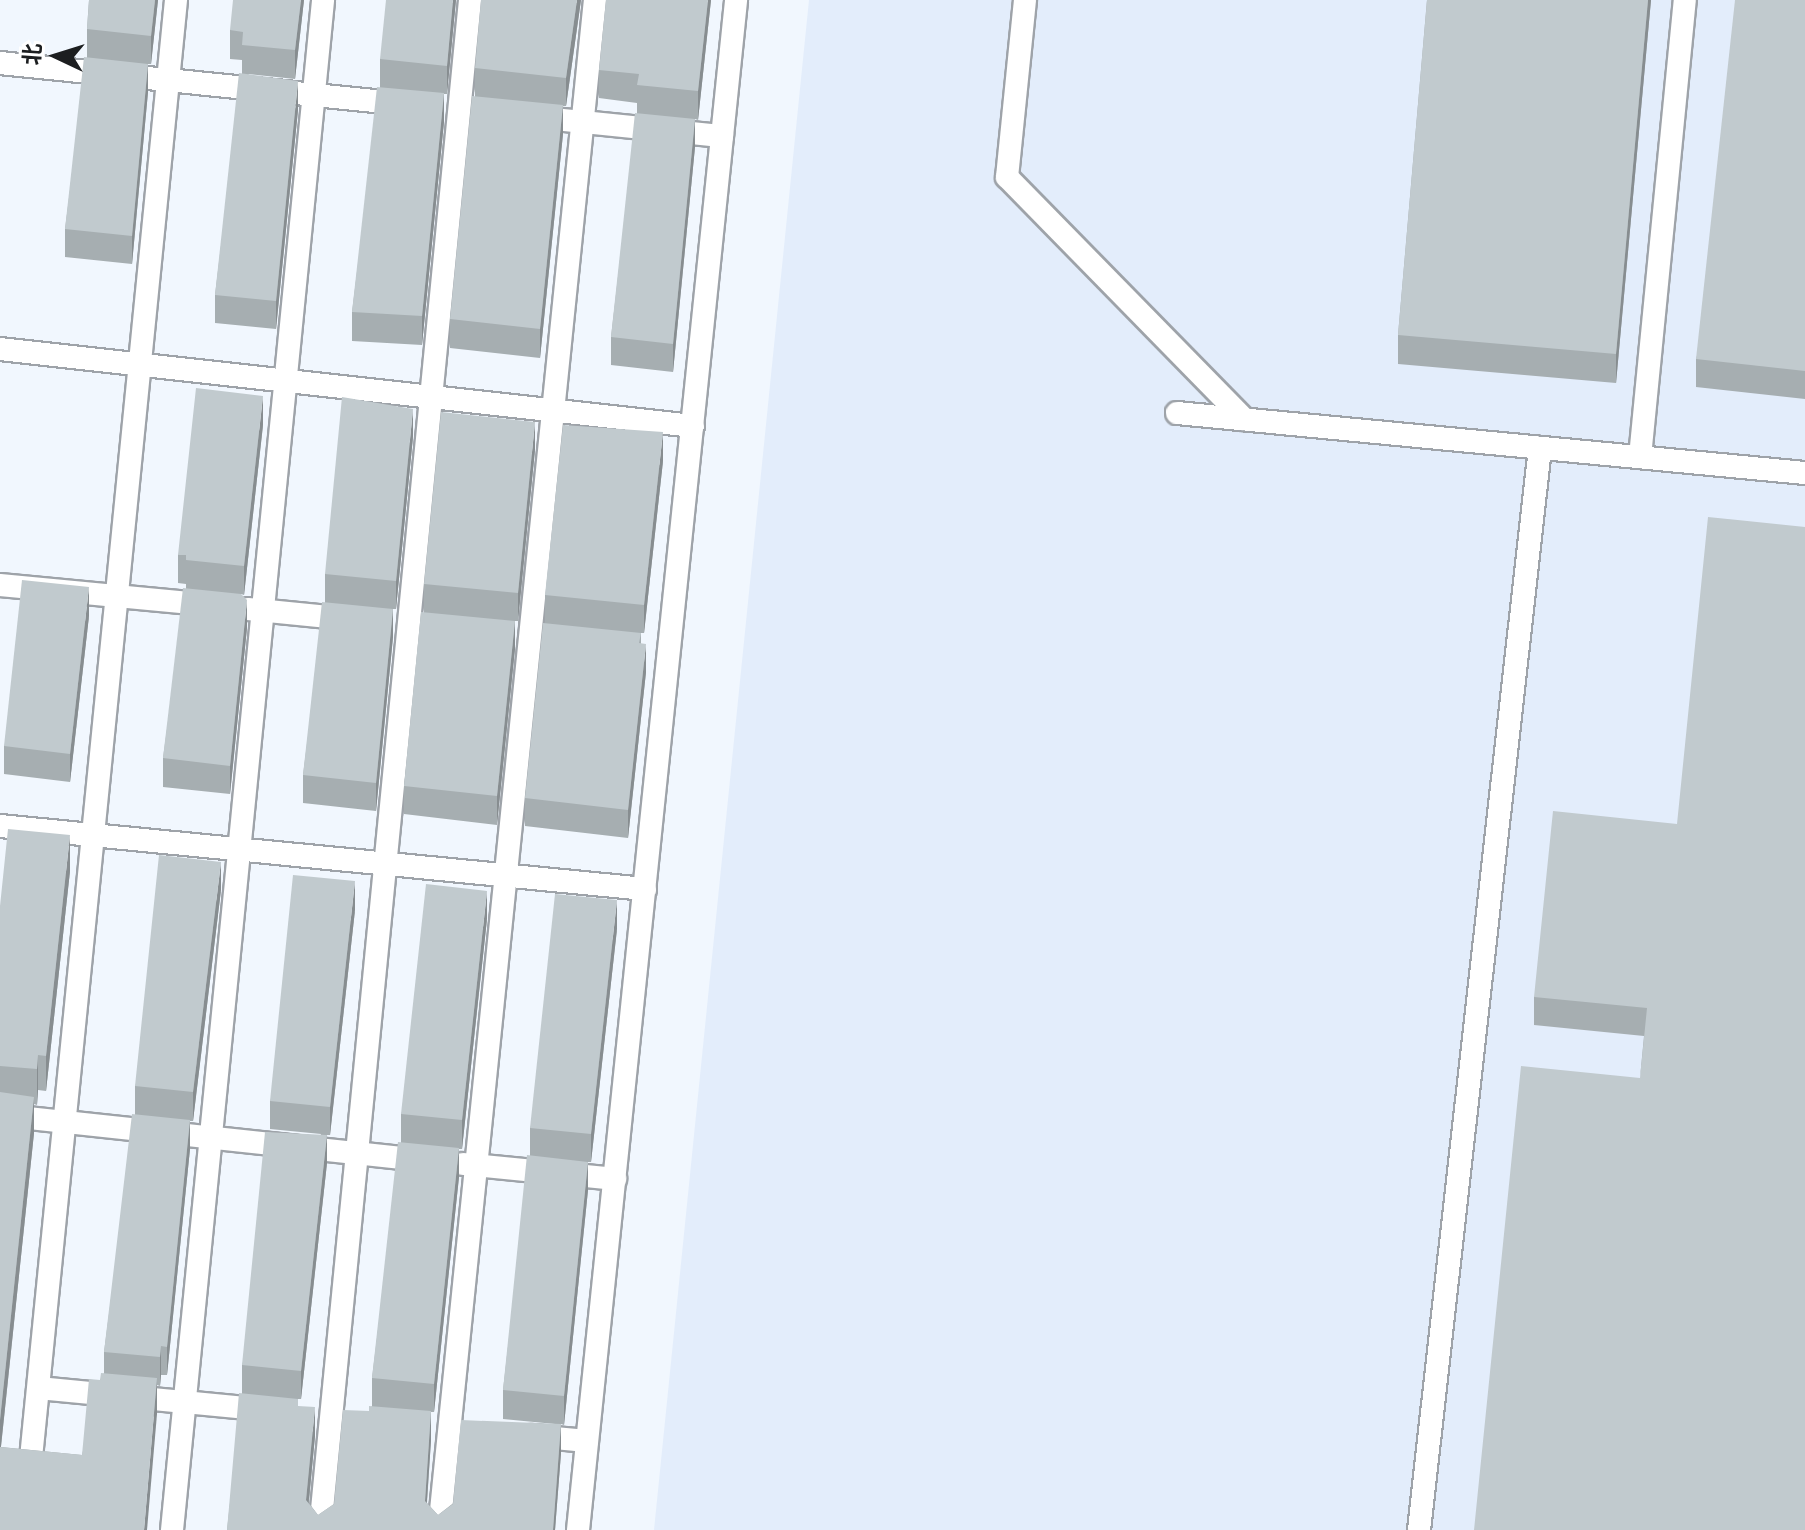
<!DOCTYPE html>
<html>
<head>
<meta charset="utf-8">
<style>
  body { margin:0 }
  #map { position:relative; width:1805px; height:1530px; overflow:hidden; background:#f1f7fe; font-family:Mulish,"Noto Sans SC",sans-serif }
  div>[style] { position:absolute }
  .built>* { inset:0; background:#e3edfb }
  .roads { filter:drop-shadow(2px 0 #9ea3a9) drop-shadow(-2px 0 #9ea3a9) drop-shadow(0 2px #9ea3a9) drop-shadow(0 -2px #9ea3a9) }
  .service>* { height:22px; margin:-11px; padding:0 11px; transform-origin:11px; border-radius:11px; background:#fff }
  .wall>* { inset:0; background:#a6aeb1 }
  .shaded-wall>* { inset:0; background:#878d90 }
  .building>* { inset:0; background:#c1cace }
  span { translate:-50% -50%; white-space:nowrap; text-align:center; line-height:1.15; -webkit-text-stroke:6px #fff; paint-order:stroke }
  .north { position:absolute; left:16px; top:16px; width:80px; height:80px; -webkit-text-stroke:6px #fff; paint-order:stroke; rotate:274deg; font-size:22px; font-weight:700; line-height:32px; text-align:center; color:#1c1e20 }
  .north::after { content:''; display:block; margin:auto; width:28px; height:36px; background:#1c1e20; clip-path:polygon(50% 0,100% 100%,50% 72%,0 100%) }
</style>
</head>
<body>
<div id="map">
  <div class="built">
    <div style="clip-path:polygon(809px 0,1805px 0,1805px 1530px,654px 1530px)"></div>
  </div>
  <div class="roads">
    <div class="service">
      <div style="left:1025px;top:0;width:178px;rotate:95.8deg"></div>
      <div style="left:1007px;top:177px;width:339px;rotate:45.6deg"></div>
      <div style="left:0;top:63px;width:407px;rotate:5.8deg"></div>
      <div style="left:534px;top:117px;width:189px;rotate:5.8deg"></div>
      <div style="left:0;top:349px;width:697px;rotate:6.34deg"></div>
      <div style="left:1177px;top:413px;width:631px;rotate:5.46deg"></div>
      <div style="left:1640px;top:457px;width:459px;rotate:-84.4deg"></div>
      <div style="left:0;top:585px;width:211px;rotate:5.4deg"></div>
      <div style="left:248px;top:609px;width:101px;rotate:5.7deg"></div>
      <div style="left:0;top:826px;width:648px;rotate:5.58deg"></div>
      <div style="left:0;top:1115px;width:426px;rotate:6.1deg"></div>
      <div style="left:463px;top:1164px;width:153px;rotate:5.6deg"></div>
      <div style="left:39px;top:1388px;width:230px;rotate:5.5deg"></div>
      <div style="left:533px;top:1436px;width:54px;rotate:5.3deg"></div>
      <div style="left:31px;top:1458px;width:1465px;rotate:-84.32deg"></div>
      <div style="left:172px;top:1530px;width:1537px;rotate:-84.36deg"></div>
      <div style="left:320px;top:1530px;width:1537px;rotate:-84.4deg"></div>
      <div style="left:439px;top:1530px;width:1538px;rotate:-84.18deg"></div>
      <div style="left:578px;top:1530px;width:1538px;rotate:-84.1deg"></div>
      <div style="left:1419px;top:1530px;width:1089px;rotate:-83.62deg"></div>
    </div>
  </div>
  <div class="wall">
    <div style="clip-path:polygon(89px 0,158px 0,151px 64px,148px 64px,148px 92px,132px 264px,65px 257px,65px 229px,87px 57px,87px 29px)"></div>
    <div style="clip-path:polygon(304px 0,295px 79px,248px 74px,298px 110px,276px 329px,215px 323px,215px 295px,242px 73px,242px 60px,230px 59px,230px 30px)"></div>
    <div style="clip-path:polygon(456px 0,447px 94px,444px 94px,444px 122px,422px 345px,352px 341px,352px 312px,380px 87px,380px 59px)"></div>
    <div style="clip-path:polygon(581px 0,566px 106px,563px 106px,563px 134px,540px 358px,450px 348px,450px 319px,475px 97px,475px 68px)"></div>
    <div style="clip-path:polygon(711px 0,698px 120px,695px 119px,695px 147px,673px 372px,611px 365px,611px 337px,637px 113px,637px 103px,599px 98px,599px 70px)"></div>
    <div style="clip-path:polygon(1427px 0,1651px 0,1616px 383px,1398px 364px,1398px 335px)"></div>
    <div style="clip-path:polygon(1805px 0,1805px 399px,1696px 387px,1696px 359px)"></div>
    <div style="clip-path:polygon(263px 425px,244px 595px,241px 594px,247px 628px,230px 794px,163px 787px,163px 758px,186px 589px,186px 584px,178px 583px,178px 555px)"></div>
    <div style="clip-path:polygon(413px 437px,396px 609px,393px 609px,393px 637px,376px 811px,303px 803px,303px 775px,325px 602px,325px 574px)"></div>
    <div style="clip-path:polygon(535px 450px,518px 621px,515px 621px,515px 649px,497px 825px,404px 814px,404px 786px,424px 612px,424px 584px)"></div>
    <div style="clip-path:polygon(663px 461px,644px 633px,641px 633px,641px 643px,646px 672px,628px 838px,525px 826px,525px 798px,545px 624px,545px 595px)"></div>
    <div style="clip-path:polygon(89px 616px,70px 782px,4px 774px,4px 746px)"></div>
    <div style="clip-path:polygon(1677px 824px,1640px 1078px,1644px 1036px,1534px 1025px,1534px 997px)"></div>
    <div style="clip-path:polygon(70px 871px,46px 1091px,38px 1090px,37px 1105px,34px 1104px,34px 1133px,1px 1447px,82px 1455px,100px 1380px,104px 1373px,104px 1352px,135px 1115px,135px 1086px,221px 890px,193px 1121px,190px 1121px,190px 1149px,167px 1375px,161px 1375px,160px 1386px,157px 1385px,157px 1414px,0 1530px,0 906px)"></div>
    <div style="clip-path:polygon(355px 910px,330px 1135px,327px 1135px,327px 1163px,301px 1399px,298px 1399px,298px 1406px,315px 1436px,309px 1503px,318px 1515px,334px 1504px,369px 1411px,372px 1406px,372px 1378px,401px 1142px,401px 1114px,487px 919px,462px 1149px,459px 1149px,459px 1177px,434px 1412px,431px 1412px,431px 1440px,427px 1503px,438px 1515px,555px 1424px,503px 1419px,503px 1390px,530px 1156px,530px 1128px,617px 929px,591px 1162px,588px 1162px,588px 1190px,564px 1425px,561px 1424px,561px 1453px,555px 1530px,227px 1530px,242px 1393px,242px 1365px,321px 1134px,270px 1129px,270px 1101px)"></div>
  </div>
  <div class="shaded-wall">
    <div style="clip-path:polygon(155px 0,158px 0,151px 64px,151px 36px)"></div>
    <div style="clip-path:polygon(301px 0,304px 0,295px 79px,295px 50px)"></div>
    <div style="clip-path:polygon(453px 0,456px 0,447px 94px,447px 66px)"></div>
    <div style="clip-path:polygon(577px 0,581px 0,566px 106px,566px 78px)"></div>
    <div style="clip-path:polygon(708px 0,711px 0,698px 120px,698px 91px)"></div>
    <div style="clip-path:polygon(1648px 0,1651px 0,1616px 383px,1616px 354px)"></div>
    <div style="clip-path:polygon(148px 64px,148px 92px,132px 264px,132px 236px)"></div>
    <div style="clip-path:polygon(298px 81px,298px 110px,276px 329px,276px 301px)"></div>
    <div style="clip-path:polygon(444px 93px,444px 122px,422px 345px,422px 316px)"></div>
    <div style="clip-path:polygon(563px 105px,563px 134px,540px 358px,540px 329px)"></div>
    <div style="clip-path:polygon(695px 119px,695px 147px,673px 372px,673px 344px)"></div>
    <div style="clip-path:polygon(263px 396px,263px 425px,244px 595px,244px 566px)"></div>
    <div style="clip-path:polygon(413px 409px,413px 437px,396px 609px,396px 581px)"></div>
    <div style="clip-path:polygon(535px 422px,535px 450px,518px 621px,518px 593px)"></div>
    <div style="clip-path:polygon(663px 432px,663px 461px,644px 633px,644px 605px)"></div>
    <div style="clip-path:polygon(89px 587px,89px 616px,70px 782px,70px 754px)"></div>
    <div style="clip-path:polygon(247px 600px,247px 628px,230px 794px,230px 766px)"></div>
    <div style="clip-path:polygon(393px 609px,393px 637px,376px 811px,376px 783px)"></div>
    <div style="clip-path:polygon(515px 621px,515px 649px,497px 825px,497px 796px)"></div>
    <div style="clip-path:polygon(646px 644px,646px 672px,628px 838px,628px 810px)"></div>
    <div style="clip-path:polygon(70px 835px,70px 871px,46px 1091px,46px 1056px)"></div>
    <div style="clip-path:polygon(221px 862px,221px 890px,193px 1121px,193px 1092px)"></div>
    <div style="clip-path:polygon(355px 881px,355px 910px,330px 1135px,330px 1107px)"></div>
    <div style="clip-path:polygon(487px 891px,487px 919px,462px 1149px,462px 1120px)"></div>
    <div style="clip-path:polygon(617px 900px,617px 929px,591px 1162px,591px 1134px)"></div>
    <div style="clip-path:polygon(38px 1055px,38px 1090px,37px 1105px,37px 1069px)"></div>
    <div style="clip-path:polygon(34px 1097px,34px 1133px,0 1455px,0 1420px)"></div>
    <div style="clip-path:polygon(190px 1120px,190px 1149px,167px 1375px,167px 1347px)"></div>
    <div style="clip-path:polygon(327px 1135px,327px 1163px,301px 1399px,301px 1371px)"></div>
    <div style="clip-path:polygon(459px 1148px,459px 1177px,434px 1412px,434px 1384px)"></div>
    <div style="clip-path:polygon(588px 1162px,588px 1190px,564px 1425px,564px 1396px)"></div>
    <div style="clip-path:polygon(161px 1346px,161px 1375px,160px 1386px,160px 1357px)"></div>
    <div style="clip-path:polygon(157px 1378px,157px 1414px,147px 1530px,144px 1530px)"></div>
    <div style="clip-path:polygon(315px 1407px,315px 1436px,306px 1529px,306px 1500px)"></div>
    <div style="clip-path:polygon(431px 1411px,431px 1440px,425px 1529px,425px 1501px)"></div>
    <div style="clip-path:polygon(561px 1424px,561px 1453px,555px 1530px,553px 1530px)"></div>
  </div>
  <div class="building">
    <div style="clip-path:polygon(89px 0,155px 0,151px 36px,87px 29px)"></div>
    <div style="clip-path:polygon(233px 0,301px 0,295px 50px,242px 45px,243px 32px,230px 30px)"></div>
    <div style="clip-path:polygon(386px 0,453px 0,447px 66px,380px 59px)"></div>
    <div style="clip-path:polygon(481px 0,577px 0,566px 78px,475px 68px)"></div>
    <div style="clip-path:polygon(606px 0,708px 0,698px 91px,637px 85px,639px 74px,599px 70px)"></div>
    <div style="clip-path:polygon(1427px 0,1648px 0,1616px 354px,1398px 335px)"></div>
    <div style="clip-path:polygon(1735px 0,1805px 0,1805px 371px,1696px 359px)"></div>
    <div style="clip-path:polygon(84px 57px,148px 64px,132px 236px,65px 229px)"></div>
    <div style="clip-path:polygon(239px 73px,298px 81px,276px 301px,215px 295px)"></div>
    <div style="clip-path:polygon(377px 87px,444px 93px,422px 316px,352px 312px)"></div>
    <div style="clip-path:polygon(472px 96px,563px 105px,540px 329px,450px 319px)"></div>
    <div style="clip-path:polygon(635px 113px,695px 119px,673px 344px,611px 337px)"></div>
    <div style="clip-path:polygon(196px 388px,263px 396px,244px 566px,186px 560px,186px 555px,178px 555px)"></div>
    <div style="clip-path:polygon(342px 397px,413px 409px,396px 581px,325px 574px)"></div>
    <div style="clip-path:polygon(441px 412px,535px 422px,518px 593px,424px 584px)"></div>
    <div style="clip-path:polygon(563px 425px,663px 432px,644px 605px,545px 595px)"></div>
    <div style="clip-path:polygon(1708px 517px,1805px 527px,1805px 1530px,1474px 1530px,1521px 1066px,1640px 1078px,1647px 1008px,1534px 997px,1553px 811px,1677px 824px)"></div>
    <div style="clip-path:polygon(22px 580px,89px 587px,70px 754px,4px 746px)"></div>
    <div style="clip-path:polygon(183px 588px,241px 594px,247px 600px,230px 766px,163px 758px)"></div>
    <div style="clip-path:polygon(322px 602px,393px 609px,376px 783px,303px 775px)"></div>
    <div style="clip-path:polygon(421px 612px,515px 621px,497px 796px,404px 786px)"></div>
    <div style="clip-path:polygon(543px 623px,641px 633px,639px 643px,646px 644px,628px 810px,525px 798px)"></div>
    <div style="clip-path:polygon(8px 829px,70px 835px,46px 1056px,38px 1055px,37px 1069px,0 1066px,0 906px)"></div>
    <div style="clip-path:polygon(159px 855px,221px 862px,193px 1092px,135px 1086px)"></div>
    <div style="clip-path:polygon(293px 875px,355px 881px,330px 1107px,270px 1101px)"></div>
    <div style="clip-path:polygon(426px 884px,487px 891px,462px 1120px,401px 1114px)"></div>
    <div style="clip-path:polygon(555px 894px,617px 900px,591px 1134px,530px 1128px)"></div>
    <div style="clip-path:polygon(0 1092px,34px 1097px,0 1420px)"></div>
    <div style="clip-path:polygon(132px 1114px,190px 1120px,167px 1347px,161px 1346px,160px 1357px,104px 1352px)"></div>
    <div style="clip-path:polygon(265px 1132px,327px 1135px,301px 1371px,242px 1365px)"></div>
    <div style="clip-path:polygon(398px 1142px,459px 1148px,434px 1384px,372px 1378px)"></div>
    <div style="clip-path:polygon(527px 1155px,588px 1162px,564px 1396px,503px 1390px)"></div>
    <div style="clip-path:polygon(101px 1373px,157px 1378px,144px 1530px,0 1530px,0 1447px,82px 1455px,89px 1379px,100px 1380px)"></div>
    <div style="clip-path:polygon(239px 1393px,298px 1399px,298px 1406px,315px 1407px,306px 1500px,318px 1515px,334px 1504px,343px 1410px,369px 1411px,369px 1406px,431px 1411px,425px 1501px,438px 1515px,453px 1504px,461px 1420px,561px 1424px,553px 1530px,227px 1530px)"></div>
  </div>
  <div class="north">北</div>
</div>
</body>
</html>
